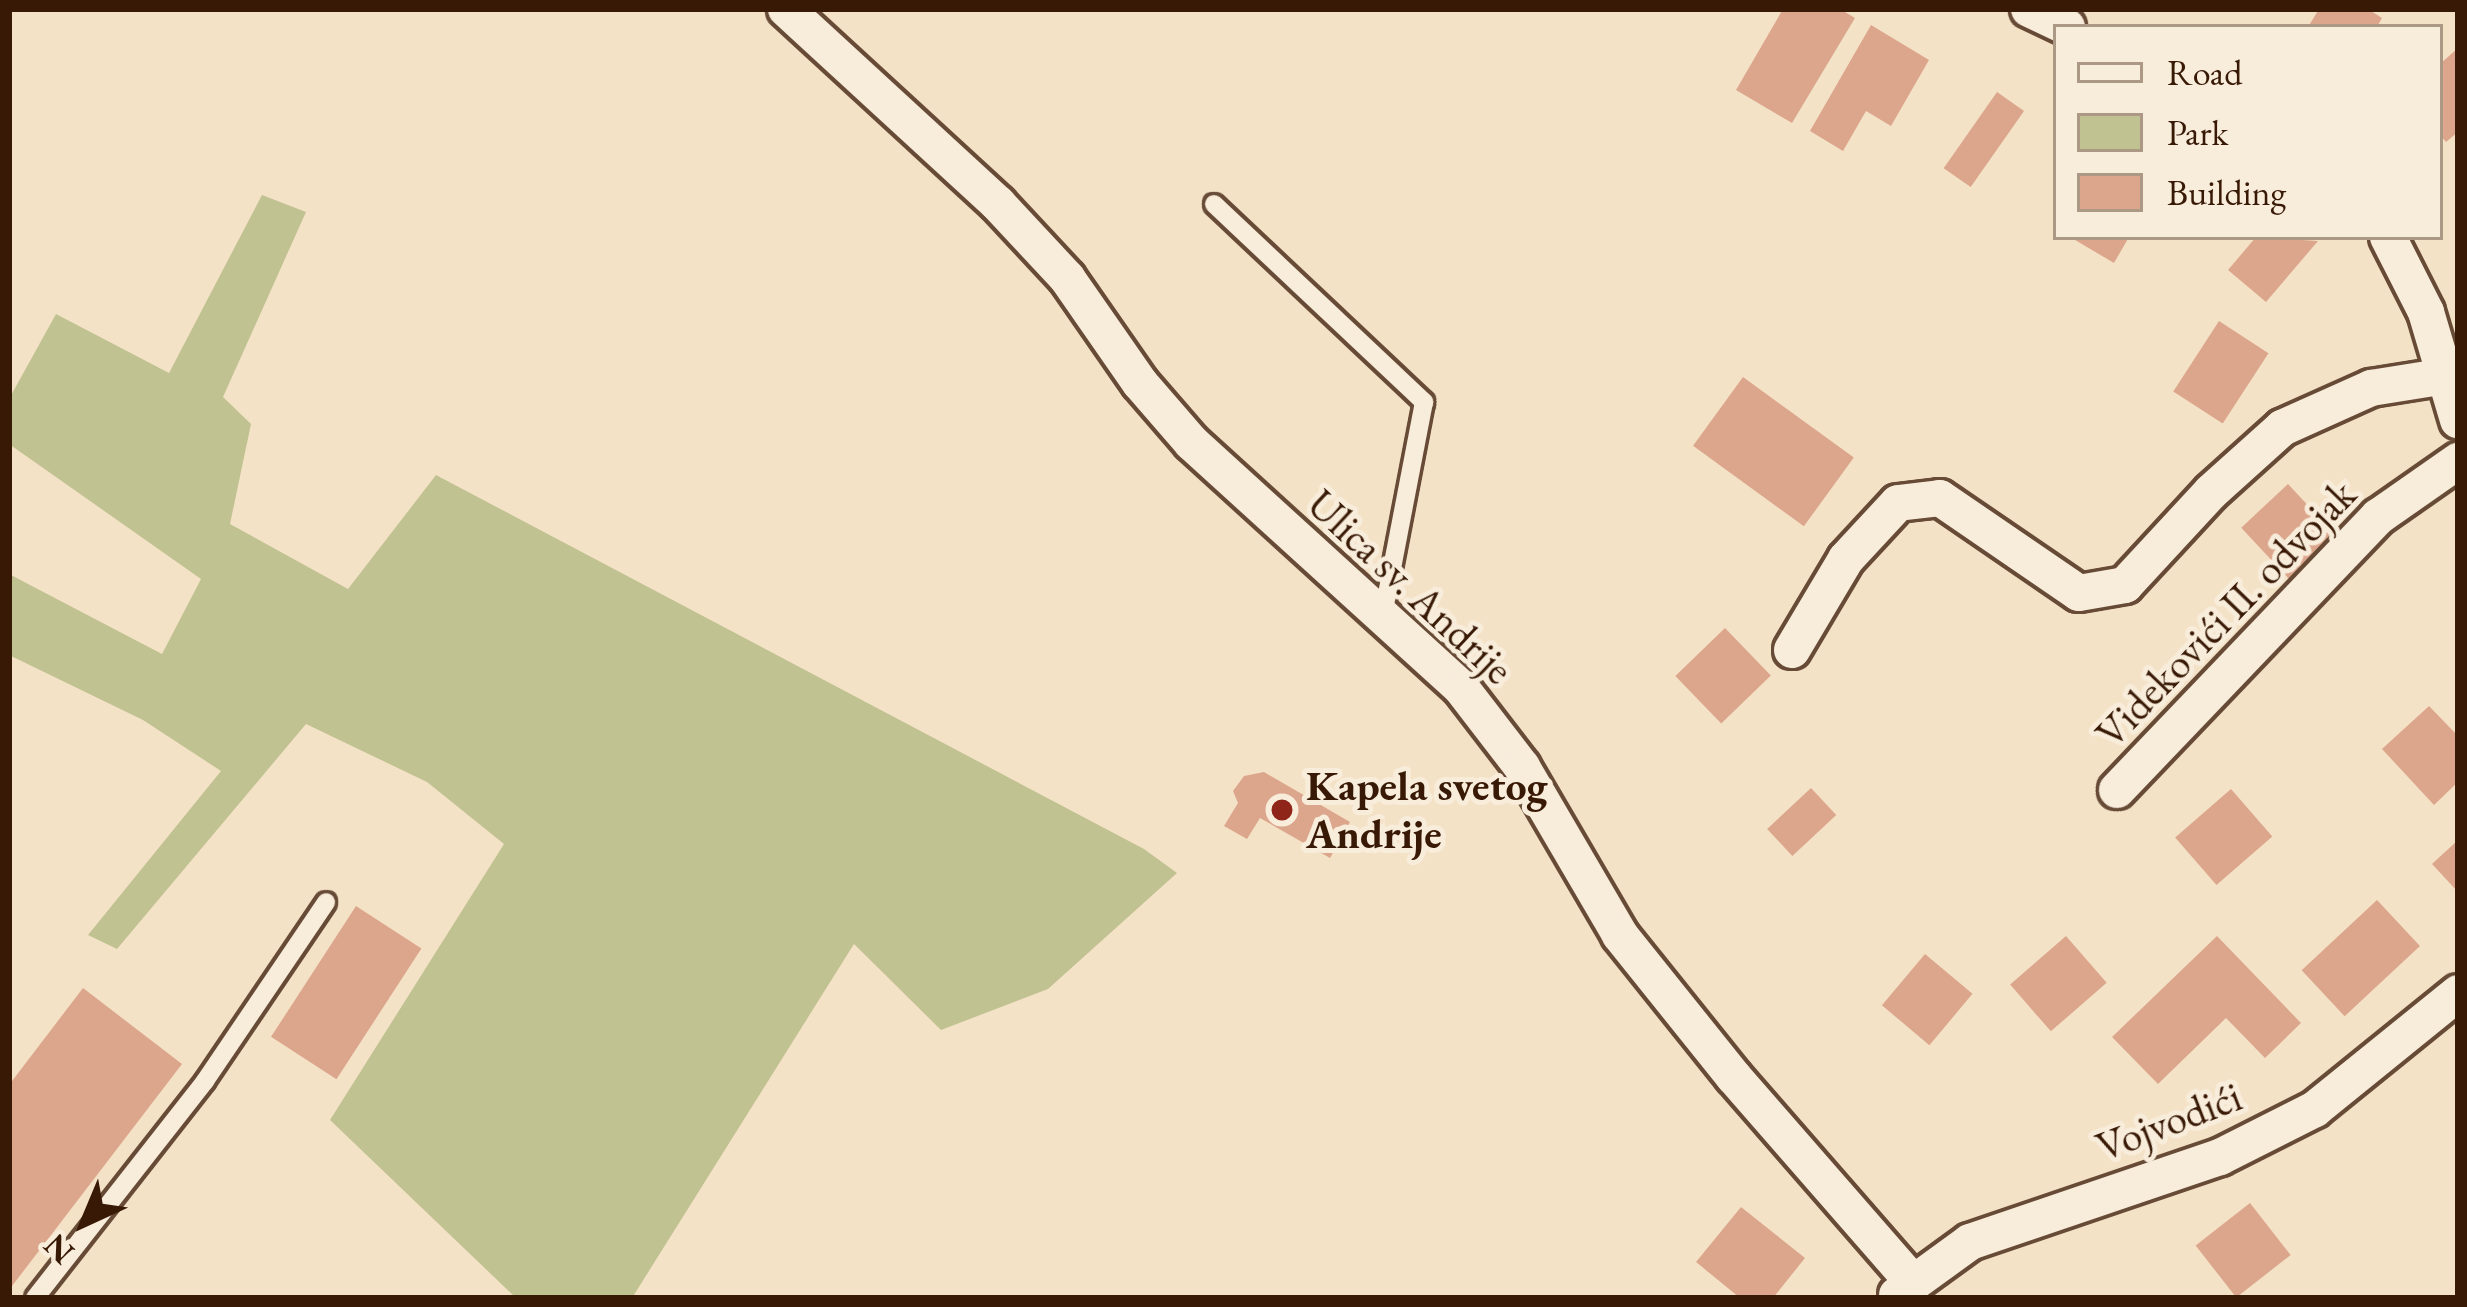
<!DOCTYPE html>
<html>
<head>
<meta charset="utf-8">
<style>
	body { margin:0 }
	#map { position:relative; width:2467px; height:1307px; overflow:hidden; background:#f4e2c7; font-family:"EB Garamond",serif }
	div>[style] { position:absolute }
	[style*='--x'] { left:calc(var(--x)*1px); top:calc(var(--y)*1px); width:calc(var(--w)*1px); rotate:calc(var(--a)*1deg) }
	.green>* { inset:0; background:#c1c291 }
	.building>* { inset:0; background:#dca68c; transform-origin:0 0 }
	.roads { filter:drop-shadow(3px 0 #674b36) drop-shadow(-3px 0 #674b36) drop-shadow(0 3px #674b36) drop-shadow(0 -3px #674b36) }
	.service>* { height:18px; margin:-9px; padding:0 9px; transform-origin:9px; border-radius:9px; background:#f8ecdb }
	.minor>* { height:36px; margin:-18px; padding:0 18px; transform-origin:18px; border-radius:18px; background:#f8ecdb }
	.dots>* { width:33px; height:33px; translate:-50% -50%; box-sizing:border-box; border:6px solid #f8ecdb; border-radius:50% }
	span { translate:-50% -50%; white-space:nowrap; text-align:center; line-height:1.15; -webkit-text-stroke:10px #f8ecdb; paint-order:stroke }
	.street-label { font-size:42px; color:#381905 }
	.poi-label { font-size:42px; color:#381905; font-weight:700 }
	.left { translate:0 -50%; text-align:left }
	.frame { position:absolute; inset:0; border:12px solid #381905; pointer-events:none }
	.legend { position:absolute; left:2053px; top:24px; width:390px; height:216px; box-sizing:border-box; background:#f8ecdb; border:3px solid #ab9885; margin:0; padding:15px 21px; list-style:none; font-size:36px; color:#381905 }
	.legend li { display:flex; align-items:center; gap:24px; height:60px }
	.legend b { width:60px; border:3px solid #ab9885 }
	.north { position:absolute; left:24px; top:1163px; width:120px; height:120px; -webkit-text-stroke:9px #f8ecdb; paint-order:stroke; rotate:224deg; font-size:33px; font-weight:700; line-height:48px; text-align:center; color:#381905 }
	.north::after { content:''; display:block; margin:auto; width:42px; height:54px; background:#381905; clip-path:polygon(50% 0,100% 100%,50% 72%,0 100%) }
</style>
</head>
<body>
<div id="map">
	<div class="green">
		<i style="clip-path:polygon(262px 195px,306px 212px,223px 397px,251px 424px,230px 524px,348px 589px,436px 475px,1144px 849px,1177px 873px,1048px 989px,941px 1030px,854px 944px,632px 1298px,516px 1298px,330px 1120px,504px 844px,427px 782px,306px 724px,117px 949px,88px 935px,221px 771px,143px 720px,9px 655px,9px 574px,162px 654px,201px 579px,9px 444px,9px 399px,56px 314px,169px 373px)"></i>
	</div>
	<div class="building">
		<i style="clip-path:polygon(1783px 9px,1840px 9px,1855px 18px,1792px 123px,1736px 90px)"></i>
		<i style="clip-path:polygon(2319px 9px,2368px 9px,2382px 18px,2377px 27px,2308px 27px)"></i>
		<i style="clip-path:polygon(1871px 25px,1929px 60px,1891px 126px,1866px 111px,1843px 151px,1810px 131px)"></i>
		<i style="clip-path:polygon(2458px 48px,2458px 132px,2446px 142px,2440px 135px,2440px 64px)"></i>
		<i style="left:1997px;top:92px;width:33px;height:93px;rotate:35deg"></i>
		<i style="clip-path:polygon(2070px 237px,2129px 237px,2114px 263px)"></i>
		<i style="clip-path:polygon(2256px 237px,2318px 241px,2266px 302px,2228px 270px)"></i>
		<i style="left:2219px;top:321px;width:59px;height:84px;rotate:33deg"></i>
		<i style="left:1743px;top:377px;width:137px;height:85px;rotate:36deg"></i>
		<i style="left:2288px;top:484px;width:76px;height:64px;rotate:47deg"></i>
		<i style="left:1725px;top:628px;width:66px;height:69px;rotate:46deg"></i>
		<i style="clip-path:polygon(2429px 706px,2458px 736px,2458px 782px,2434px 805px,2382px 749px)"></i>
		<i style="clip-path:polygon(1264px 772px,1350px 822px,1330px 858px,1260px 818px,1247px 839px,1224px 826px,1238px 803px,1233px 791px,1244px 776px)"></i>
		<i style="left:1811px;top:788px;width:37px;height:60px;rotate:47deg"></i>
		<i style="left:2231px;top:789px;width:63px;height:74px;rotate:49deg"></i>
		<i style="clip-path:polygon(2458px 840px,2458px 892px,2432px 864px)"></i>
		<i style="left:2377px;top:900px;width:63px;height:103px;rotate:47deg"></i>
		<i style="left:356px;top:906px;width:78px;height:156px;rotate:33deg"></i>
		<i style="left:2066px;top:936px;width:62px;height:74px;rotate:49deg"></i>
		<i style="clip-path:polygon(2217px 936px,2301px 1023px,2265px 1058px,2226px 1018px,2158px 1084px,2112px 1037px)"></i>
		<i style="left:1925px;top:954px;width:62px;height:67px;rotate:40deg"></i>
		<i style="clip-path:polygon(83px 988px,182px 1064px,9px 1290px,9px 1085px)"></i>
		<i style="left:2250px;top:1203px;width:66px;height:69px;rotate:52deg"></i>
		<i style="clip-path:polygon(1741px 1207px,1805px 1258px,1773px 1298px,1740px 1298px,1696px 1262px)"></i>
	</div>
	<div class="roads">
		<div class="service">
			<i style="--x:1214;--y:204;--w:289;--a:43.3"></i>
			<i style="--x:1424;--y:402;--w:216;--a:100.9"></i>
			<i style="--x:35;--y:1298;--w:276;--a:-51.9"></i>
			<i style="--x:205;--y:1081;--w:216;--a:-55.9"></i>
		</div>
		<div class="minor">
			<i style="--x:786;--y:9;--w:288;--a:42.6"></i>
			<i style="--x:998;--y:204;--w:101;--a:47"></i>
			<i style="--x:1067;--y:278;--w:128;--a:55.2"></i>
			<i style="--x:1140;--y:383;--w:79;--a:49.1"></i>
			<i style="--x:1192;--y:443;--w:365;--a:42.3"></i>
			<i style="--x:1462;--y:689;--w:98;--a:52.4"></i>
			<i style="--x:1522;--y:767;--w:194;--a:59.7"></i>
			<i style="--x:1620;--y:935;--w:181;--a:51.3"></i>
			<i style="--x:1733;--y:1076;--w:272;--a:48.9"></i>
			<i style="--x:2029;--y:9;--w:42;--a:25.3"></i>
			<i style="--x:2388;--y:237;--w:84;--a:63.1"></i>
			<i style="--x:2426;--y:312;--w:113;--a:73.5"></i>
			<i style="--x:1792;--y:650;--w:106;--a:-59.3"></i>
			<i style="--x:1846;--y:559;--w:76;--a:-47.1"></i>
			<i style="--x:1898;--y:503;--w:42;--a:-6.8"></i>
			<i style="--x:1940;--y:498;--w:168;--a:34.4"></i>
			<i style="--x:2079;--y:593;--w:47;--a:-9.9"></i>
			<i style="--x:2125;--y:585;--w:127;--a:-47.2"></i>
			<i style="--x:2211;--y:492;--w:96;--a:-42"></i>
			<i style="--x:2282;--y:428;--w:98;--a:-24.2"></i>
			<i style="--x:2371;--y:388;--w:76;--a:-9.1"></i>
			<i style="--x:2117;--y:790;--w:378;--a:-46.3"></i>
			<i style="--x:2378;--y:517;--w:98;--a:-35"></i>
			<i style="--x:1897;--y:1295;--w:90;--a:-36"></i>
			<i style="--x:1970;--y:1242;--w:264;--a:-18.8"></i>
			<i style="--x:2220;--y:1157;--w:106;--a:-26.8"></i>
			<i style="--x:2315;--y:1109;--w:184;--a:-39"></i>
		</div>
	</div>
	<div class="dots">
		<i style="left:1282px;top:810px;background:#8f2418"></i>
	</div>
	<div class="street-label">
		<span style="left:1410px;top:587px;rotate:43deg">Ulica sv. Andrije</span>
		<span style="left:2226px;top:614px;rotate:-46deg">Videkovići II. odvojak</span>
		<span style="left:2169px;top:1122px;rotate:-21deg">Vojvodići</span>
	</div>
	<div class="poi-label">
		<span class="left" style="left:1306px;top:810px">Kapela svetog<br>Andrije</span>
	</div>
	<div class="frame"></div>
	<ul class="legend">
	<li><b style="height:15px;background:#f8ecdb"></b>Road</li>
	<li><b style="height:33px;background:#c1c291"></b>Park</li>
	<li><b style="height:33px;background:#dca68c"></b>Building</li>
	</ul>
	<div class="north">N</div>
</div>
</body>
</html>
